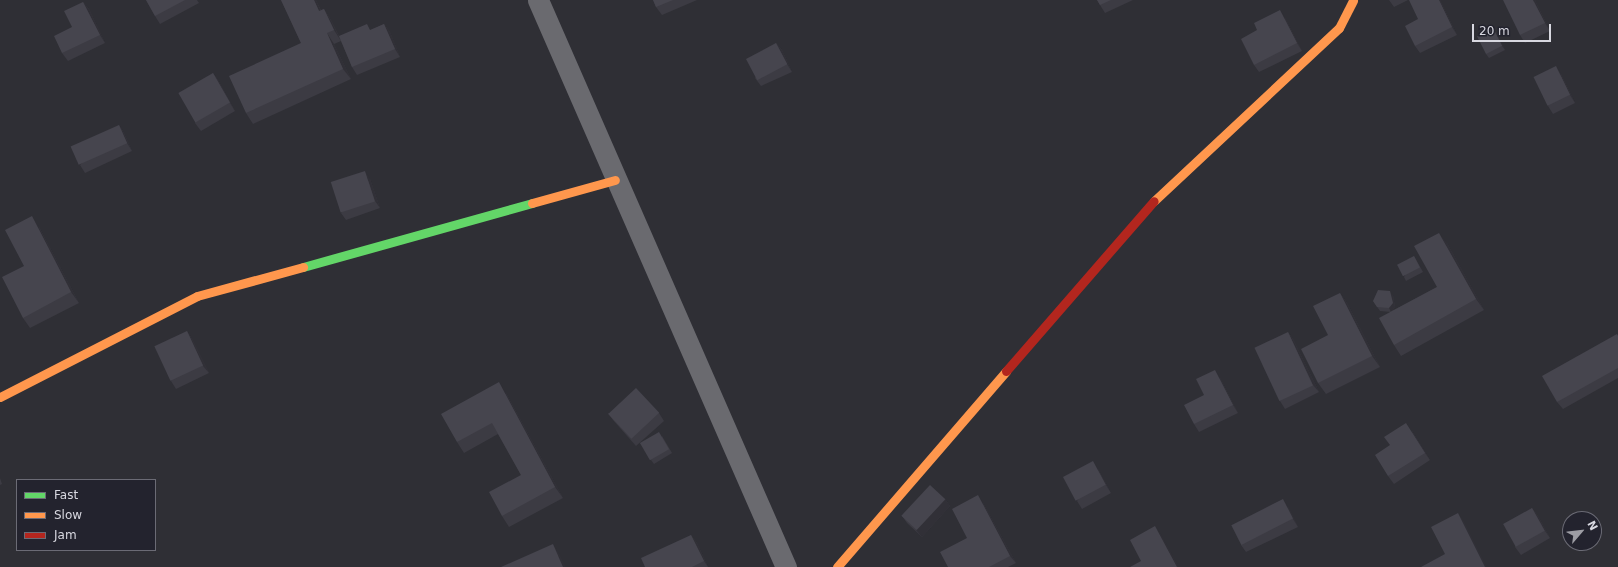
<!DOCTYPE html>
<html>
<head>
<meta charset="utf-8">
<style>
	body { margin:0 }
	#map { position:relative; width:1618px; height:567px; overflow:hidden; background:#2f2f35; font-family:"DejaVu Sans",sans-serif }
	div>[style] { position:absolute }
	[style*='--x'] { left:calc(var(--x)*1px); top:calc(var(--y)*1px); width:calc(var(--w)*1px); rotate:calc(var(--a)*1deg) }
	.street>* { height:21px; margin:-10.5px; padding:0 10.5px; transform-origin:10.5px; border-radius:10.5px; background:#6a6a6f }
	.fast>* { height:9px; margin:-4.5px; padding:0 4.5px; transform-origin:4.5px; border-radius:4.5px; background:#63d668 }
	.slow>* { height:9px; margin:-4.5px; padding:0 4.5px; transform-origin:4.5px; border-radius:4.5px; background:#ff974d }
	.jam>* { height:9px; margin:-4.5px; padding:0 4.5px; transform-origin:4.5px; border-radius:4.5px; background:#b3261e }
	.wall>* { inset:0; background:#3c3b43 }
	.shaded-wall>* { inset:0; background:#313037 }
	.building>* { inset:0; background:#46454e; transform-origin:0 0 }
	span { translate:-50% -50%; white-space:nowrap; text-align:center; line-height:1.15; -webkit-text-stroke:3.5px #23232e; paint-order:stroke }
	.legend { position:absolute; left:16px; top:479px; width:140px; height:72px; box-sizing:border-box; background:#23232e; border:1px solid #6b6b75; margin:0; padding:5px 7px; list-style:none; font-size:12px; color:#d8d8e0 }
	.legend li { display:flex; align-items:center; gap:8px; height:20px }
	.legend b { width:20px; border:1px solid #6b6b75 }
	.north { position:absolute; left:1562px; top:511px; width:40px; height:40px; box-sizing:border-box; background:#23232e; border:1px solid #6b6b75; border-radius:50%; rotate:62deg; font-size:11px; font-weight:700; line-height:16px; text-align:center; color:#d8d8e0 }
	.north::after { content:''; display:block; margin:auto; width:14px; height:18px; background:#9d9da4; clip-path:polygon(50% 0,100% 100%,50% 72%,0 100%) }
	.scale { position:absolute; left:1472px; top:24px; width:79px; height:18px; box-sizing:border-box; border:2px solid #d8d8e0; border-top:0; padding-left:5px; font-size:12px; line-height:14px; white-space:nowrap; color:#d8d8e0; -webkit-text-stroke:3px #23232e; paint-order:stroke }
</style>
</head>
<body>
<div id="map">
	<div class="street">
		<i style="--x:538;--y:0;--w:619;--a:66.38"></i>
	</div>
	<div class="fast">
		<i style="--x:303;--y:267;--w:238;--a:-15.6"></i>
	</div>
	<div class="slow">
		<i style="--x:1154;--y:201;--w:253;--a:-43.1"></i>
		<i style="--x:1339;--y:28;--w:31;--a:-63"></i>
		<i style="--x:532;--y:203;--w:86;--a:-15.5"></i>
		<i style="--x:0;--y:397;--w:221;--a:-27.1"></i>
		<i style="--x:197;--y:296;--w:110;--a:-15.3"></i>
		<i style="--x:837;--y:567;--w:259;--a:-49.2"></i>
	</div>
	<div class="jam">
		<i style="--x:1006;--y:371;--w:225;--a:-49"></i>
	</div>
	<div class="wall">
		<i style="clip-path:polygon(146px 0,197px 0,199px 3px,160px 24px,155px 16px)"></i>
		<i style="clip-path:polygon(281px 0,316px 0,321px 10px,324px 9px,331px 20px,339px 36px,371px 30px,384px 24px,390px 32px,400px 57px,357px 75px,352px 67px,341px 41px,334px 44px,351px 79px,253px 124px,246px 113px,301px 43px)"></i>
		<i style="clip-path:polygon(653px 0,697px 0,662px 15px,656px 7px)"></i>
		<i style="clip-path:polygon(1097px 0,1133px 0,1105px 13px,1100px 5px)"></i>
		<i style="clip-path:polygon(1389px 0,1408px 0,1394px 7px)"></i>
		<i style="clip-path:polygon(1440px 0,1457px 35px,1420px 53px,1415px 46px,1418px 19px)"></i>
		<i style="clip-path:polygon(1535px 0,1550px 31px,1525px 43px,1520px 35px)"></i>
		<i style="clip-path:polygon(83px 2px,89px 9px,105px 43px,68px 61px,62px 53px,72px 27px)"></i>
		<i style="clip-path:polygon(1285px 18px,1302px 51px,1259px 72px,1254px 65px)"></i>
		<i style="clip-path:polygon(1496px 32px,1505px 50px,1489px 58px,1486px 54px)"></i>
		<i style="clip-path:polygon(776px 43px,782px 50px,792px 72px,761px 86px,755px 78px)"></i>
		<i style="clip-path:polygon(213px 73px,218px 80px,235px 111px,201px 131px,195px 123px)"></i>
		<i style="clip-path:polygon(1561px 74px,1575px 103px,1553px 114px,1548px 106px)"></i>
		<i style="clip-path:polygon(119px 125px,124px 133px,132px 151px,85px 173px,80px 165px)"></i>
		<i style="clip-path:polygon(370px 179px,380px 208px,346px 220px,341px 213px)"></i>
		<i style="clip-path:polygon(39px 227px,79px 303px,30px 328px,23px 318px,24px 266px)"></i>
		<i style="clip-path:polygon(1447px 243px,1484px 310px,1401px 356px,1394px 345px,1391px 312px,1380px 311px,1373px 301px,1393px 295px,1395px 307px,1392px 311px,1437px 287px)"></i>
		<i style="clip-path:polygon(1414px 256px,1423px 272px,1406px 281px,1404px 277px)"></i>
		<i style="clip-path:polygon(1340px 293px,1347px 303px,1380px 367px,1326px 394px,1318px 383px,1328px 335px)"></i>
		<i style="clip-path:polygon(187px 331px,192px 339px,209px 373px,176px 389px,171px 381px)"></i>
		<i style="clip-path:polygon(1288px 332px,1293px 339px,1319px 392px,1285px 409px,1280px 401px)"></i>
		<i style="clip-path:polygon(1618px 335px,1618px 378px,1563px 409px,1557px 402px)"></i>
		<i style="clip-path:polygon(1220px 378px,1238px 413px,1199px 432px,1194px 424px,1204px 395px)"></i>
		<i style="clip-path:polygon(506px 393px,563px 498px,509px 527px,502px 516px,521px 475px,498px 434px,464px 453px,457px 442px)"></i>
		<i style="clip-path:polygon(608px 413px,659px 413px,664px 421px,636px 446px,613px 420px)"></i>
		<i style="clip-path:polygon(1412px 431px,1430px 460px,1394px 484px,1388px 476px)"></i>
		<i style="clip-path:polygon(662px 436px,672px 453px,654px 464px,651px 460px)"></i>
		<i style="clip-path:polygon(1098px 469px,1111px 493px,1082px 509px,1077px 501px)"></i>
		<i style="clip-path:polygon(0 478px,2px 484px,0 485px)"></i>
		<i style="clip-path:polygon(945px 499px,950px 506px,922px 537px,907px 523px,902px 516px)"></i>
		<i style="clip-path:polygon(983px 503px,1016px 563px,1008px 567px,948px 567px,967px 538px)"></i>
		<i style="clip-path:polygon(1288px 507px,1298px 527px,1246px 552px,1241px 545px)"></i>
		<i style="clip-path:polygon(1532px 508px,1538px 516px,1550px 538px,1521px 555px,1515px 547px)"></i>
		<i style="clip-path:polygon(691px 535px,697px 543px,708px 567px,645px 567px)"></i>
	</div>
	<div class="shaded-wall">
		<i style="clip-path:polygon(314px 0,316px 0,326px 22px,319px 11px)"></i>
		<i style="clip-path:polygon(1439px 0,1440px 0,1457px 35px,1452px 27px)"></i>
		<i style="clip-path:polygon(1533px 0,1535px 0,1550px 31px,1545px 23px)"></i>
		<i style="clip-path:polygon(83px 2px,89px 9px,105px 43px,100px 35px)"></i>
		<i style="clip-path:polygon(324px 9px,331px 20px,341px 41px,334px 30px)"></i>
		<i style="clip-path:polygon(1280px 10px,1285px 18px,1302px 51px,1297px 43px)"></i>
		<i style="clip-path:polygon(384px 24px,390px 32px,400px 57px,395px 49px)"></i>
		<i style="clip-path:polygon(1493px 28px,1496px 32px,1505px 50px,1502px 46px)"></i>
		<i style="clip-path:polygon(327px 33px,334px 44px,351px 79px,343px 69px)"></i>
		<i style="clip-path:polygon(776px 43px,782px 50px,792px 72px,787px 64px)"></i>
		<i style="clip-path:polygon(1556px 66px,1561px 74px,1575px 103px,1570px 95px)"></i>
		<i style="clip-path:polygon(213px 73px,218px 80px,235px 111px,230px 103px)"></i>
		<i style="clip-path:polygon(119px 125px,124px 133px,132px 151px,127px 143px)"></i>
		<i style="clip-path:polygon(365px 171px,370px 179px,380px 208px,375px 201px)"></i>
		<i style="clip-path:polygon(32px 216px,39px 227px,79px 303px,71px 292px)"></i>
		<i style="clip-path:polygon(1439px 233px,1447px 243px,1484px 310px,1476px 299px)"></i>
		<i style="clip-path:polygon(1390px 291px,1393px 295px,1395px 307px,1391px 312px,1389px 308px)"></i>
		<i style="clip-path:polygon(1340px 293px,1347px 303px,1380px 367px,1372px 356px)"></i>
		<i style="clip-path:polygon(187px 331px,192px 339px,209px 373px,203px 366px)"></i>
		<i style="clip-path:polygon(1288px 332px,1293px 339px,1319px 392px,1313px 385px)"></i>
		<i style="clip-path:polygon(1215px 370px,1220px 378px,1238px 413px,1233px 405px)"></i>
		<i style="clip-path:polygon(499px 382px,506px 393px,563px 498px,555px 487px)"></i>
		<i style="clip-path:polygon(1406px 423px,1412px 431px,1430px 460px,1425px 453px)"></i>
		<i style="clip-path:polygon(1093px 461px,1098px 469px,1111px 493px,1106px 485px)"></i>
		<i style="clip-path:polygon(978px 495px,983px 503px,1016px 563px,1010px 556px)"></i>
		<i style="clip-path:polygon(945px 499px,950px 506px,922px 537px,916px 530px)"></i>
		<i style="clip-path:polygon(1283px 499px,1288px 507px,1298px 527px,1293px 519px)"></i>
		<i style="clip-path:polygon(1532px 508px,1538px 516px,1550px 538px,1545px 531px)"></i>
		<i style="clip-path:polygon(1458px 513px,1464px 521px,1487px 567px,1485px 567px)"></i>
		<i style="clip-path:polygon(1155px 526px,1160px 533px,1179px 567px,1177px 567px)"></i>
		<i style="clip-path:polygon(691px 535px,697px 543px,708px 567px,704px 561px)"></i>
		<i style="clip-path:polygon(553px 544px,560px 555px,566px 567px,563px 567px)"></i>
	</div>
	<div class="building">
		<i style="clip-path:polygon(146px 0,185px 0,155px 16px)"></i>
		<i style="clip-path:polygon(281px 0,314px 0,319px 11px,324px 9px,334px 30px,327px 33px,343px 69px,246px 113px,229px 76px,301px 43px)"></i>
		<i style="clip-path:polygon(653px 0,673px 0,656px 7px)"></i>
		<i style="clip-path:polygon(1097px 0,1111px 0,1100px 5px)"></i>
		<i style="clip-path:polygon(1409px 0,1439px 0,1452px 27px,1415px 46px,1405px 26px,1418px 19px)"></i>
		<i style="clip-path:polygon(1503px 0,1533px 0,1545px 23px,1520px 35px)"></i>
		<i style="clip-path:polygon(83px 2px,100px 35px,62px 53px,54px 36px,72px 27px,64px 11px)"></i>
		<i style="clip-path:polygon(1280px 10px,1297px 43px,1254px 65px,1241px 39px,1257px 30px,1254px 23px)"></i>
		<i style="clip-path:polygon(367px 24px,370px 30px,384px 24px,395px 49px,352px 67px,339px 36px)"></i>
		<i style="left:1493px;top:28px;width:20px;height:18px;rotate:63deg"></i>
		<i style="left:776px;top:43px;width:24px;height:34px;rotate:62deg"></i>
		<i style="left:1556px;top:66px;width:32px;height:25px;rotate:64deg"></i>
		<i style="left:213px;top:73px;width:34px;height:40px;rotate:60deg"></i>
		<i style="left:119px;top:125px;width:20px;height:53px;rotate:66deg"></i>
		<i style="left:365px;top:171px;width:32px;height:36px;rotate:72deg"></i>
		<i style="clip-path:polygon(32px 216px,71px 292px,23px 318px,2px 277px,24px 266px,5px 230px)"></i>
		<i style="clip-path:polygon(1439px 233px,1476px 299px,1394px 345px,1379px 318px,1437px 287px,1414px 246px)"></i>
		<i style="left:1414px;top:256px;width:13px;height:19px;rotate:63deg"></i>
		<i style="clip-path:polygon(1378px 290px,1390px 291px,1393px 303px,1389px 308px,1377px 307px,1373px 301px)"></i>
		<i style="clip-path:polygon(1340px 293px,1372px 356px,1318px 383px,1301px 349px,1328px 335px,1313px 306px)"></i>
		<i style="left:187px;top:331px;width:38px;height:36px;rotate:65deg"></i>
		<i style="left:1288px;top:332px;width:59px;height:37px;rotate:65deg"></i>
		<i style="clip-path:polygon(1617px 334px,1618px 336px,1618px 368px,1557px 402px,1542px 376px)"></i>
		<i style="clip-path:polygon(1215px 370px,1233px 405px,1194px 424px,1184px 405px,1204px 395px,1196px 379px)"></i>
		<i style="clip-path:polygon(499px 382px,555px 487px,502px 516px,489px 492px,521px 475px,492px 423px,457px 442px,441px 414px)"></i>
		<i style="left:636px;top:388px;width:34px;height:38px;rotate:47deg"></i>
		<i style="clip-path:polygon(1406px 423px,1425px 453px,1388px 476px,1375px 455px,1390px 445px,1384px 437px)"></i>
		<i style="left:659px;top:432px;width:20px;height:22px;rotate:60deg"></i>
		<i style="left:1093px;top:461px;width:27px;height:34px;rotate:62deg"></i>
		<i style="left:930px;top:485px;width:21px;height:42px;rotate:43deg"></i>
		<i style="clip-path:polygon(978px 495px,1010px 556px,989px 567px,948px 567px,940px 552px,967px 538px,952px 509px)"></i>
		<i style="left:1283px;top:499px;width:22px;height:58px;rotate:63deg"></i>
		<i style="left:1532px;top:508px;width:26px;height:33px;rotate:61deg"></i>
		<i style="clip-path:polygon(1458px 513px,1485px 567px,1421px 567px,1445px 554px,1431px 527px)"></i>
		<i style="clip-path:polygon(1155px 526px,1177px 567px,1130px 567px,1141px 561px,1130px 540px)"></i>
		<i style="clip-path:polygon(691px 535px,704px 561px,692px 567px,645px 567px,641px 558px)"></i>
		<i style="clip-path:polygon(553px 544px,563px 567px,501px 567px)"></i>
	</div>
	<ul class="legend">
	<li><b style="height:5px;background:#63d668"></b>Fast</li>
	<li><b style="height:5px;background:#ff974d"></b>Slow</li>
	<li><b style="height:5px;background:#b3261e"></b>Jam</li>
	</ul>
	<div class="north">N</div>
	<div class="scale">20 m</div>
</div>
</body>
</html>
